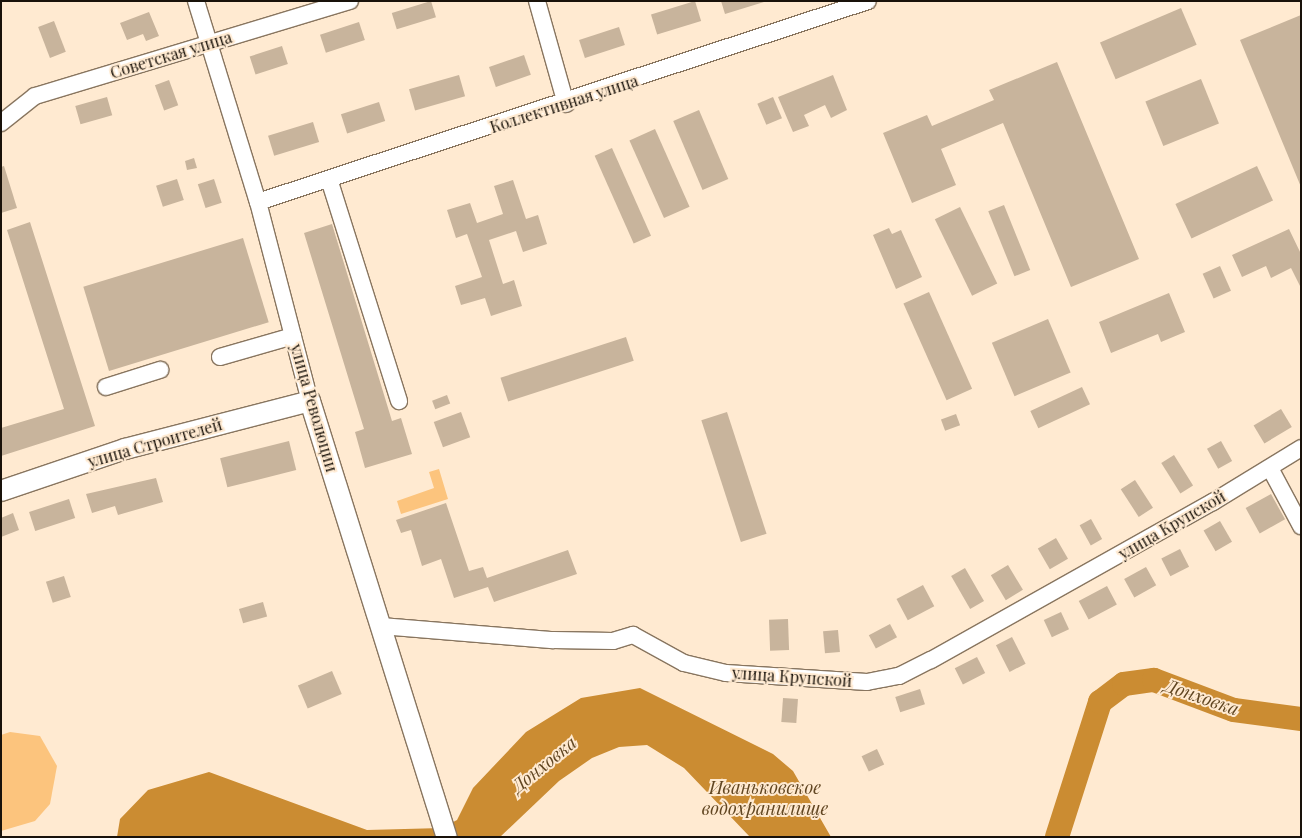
<!DOCTYPE html>
<html>
<head>
<meta charset="utf-8">
<style>
	body { margin:0 }
	#map { position:relative; width:1302px; height:838px; overflow:hidden; background:#ffead1; font-family:"Playfair Display",serif }
	div>[style] { position:absolute }
	[style*='--x'] { left:calc(var(--x)*1px); top:calc(var(--y)*1px); width:calc(var(--w)*1px); rotate:calc(var(--a)*1deg) }
	.green>* { inset:0; background:#fcc47d }
	.water>* { inset:0; background:#cb8c32 }
	.river>* { height:24px; margin:-12px; padding:0 12px; transform-origin:12px; border-radius:12px; background:#cb8c32 }
	.building>* { inset:0; background:#c8b49c; transform-origin:0 0 }
	.roads { filter:drop-shadow(1px 0 #88755f) drop-shadow(-1px 0 #88755f) drop-shadow(0 1px #88755f) drop-shadow(0 -1px #88755f) }
	.minor>* { height:16px; margin:-8px; padding:0 8px; transform-origin:8px; border-radius:8px; background:#fff }
	.major>* { height:20px; margin:-10px; padding:0 10px; transform-origin:10px; border-radius:10px; background:#fff }
	span { translate:-50% -50%; white-space:nowrap; text-align:center; line-height:1.15; -webkit-text-stroke:4px #ffead1; paint-order:stroke }
	.street-label { font-size:16px; color:#19120a }
	.water-label { font-size:18px; color:#614622; font-style:italic }
	.frame { position:absolute; inset:0; border:2px solid #19120a; pointer-events:none }
</style>
</head>
<body>
<div id="map">
	<div class="green">
		<i style="clip-path:polygon(439px 469px,448px 499px,401px 514px,397px 501px,434px 488px,429px 472px)"></i>
		<i style="clip-path:polygon(10px 732px,40px 736px,57px 766px,50px 804px,35px 821px,1px 831px,1px 735px)"></i>
	</div>
	<div class="water">
		<i style="clip-path:polygon(640px 688px,773px 754px,793px 771px,831px 837px,750px 837px,684px 768px,647px 745px,619px 747px,592px 758px,559px 781px,500px 837px,117px 837px,120px 819px,148px 790px,209px 772px,367px 830px,442px 828px,457px 820px,473px 788px,526px 732px,581px 698px)"></i>
	</div>
	<div class="river">
		<i style="--x:1057;--y:837;--w:142;--a:-72.3"></i>
		<i style="--x:1100;--y:702;--w:30;--a:-37"></i>
		<i style="--x:1124;--y:684;--w:30;--a:-8"></i>
		<i style="--x:1154;--y:680;--w:85;--a:20.6"></i>
		<i style="--x:1234;--y:710;--w:68;--a:7.7"></i>
	</div>
	<div class="building">
		<i style="left:431px;top:1px;width:17px;height:41px;rotate:73deg"></i>
		<i style="left:695px;top:1px;width:21px;height:46px;rotate:73deg"></i>
		<i style="clip-path:polygon(721px 1px,764px 1px,764px 2px,725px 14px)"></i>
		<i style="left:1181px;top:8px;width:40px;height:88px;rotate:67deg"></i>
		<i style="clip-path:polygon(149px 12px,159px 36px,146px 41px,143px 34px,127px 40px,120px 23px)"></i>
		<i style="clip-path:polygon(1301px 15px,1301px 187px,1240px 40px)"></i>
		<i style="left:54px;top:21px;width:33px;height:17px;rotate:69deg"></i>
		<i style="left:359px;top:22px;width:19px;height:41px;rotate:72deg"></i>
		<i style="left:619px;top:27px;width:19px;height:42px;rotate:72deg"></i>
		<i style="left:282px;top:46px;width:19px;height:34px;rotate:72deg"></i>
		<i style="left:524px;top:55px;width:21px;height:37px;rotate:71deg"></i>
		<i style="clip-path:polygon(1057px 62px,1139px 259px,1071px 287px,1003px 123px,941px 149px,956px 185px,912px 203px,883px 133px,927px 115px,932px 126px,994px 100px,989px 90px)"></i>
		<i style="left:459px;top:75px;width:22px;height:52px;rotate:74deg"></i>
		<i style="clip-path:polygon(833px 75px,847px 110px,831px 118px,825px 105px,804px 115px,809px 126px,793px 132px,778px 97px)"></i>
		<i style="left:1201px;top:79px;width:48px;height:60px;rotate:68deg"></i>
		<i style="left:169px;top:80px;width:27px;height:15px;rotate:70deg"></i>
		<i style="left:107px;top:97px;width:19px;height:33px;rotate:74deg"></i>
		<i style="left:773px;top:97px;width:23px;height:17px;rotate:67deg"></i>
		<i style="left:379px;top:102px;width:20px;height:40px;rotate:72deg"></i>
		<i style="left:699px;top:110px;width:75px;height:28px;rotate:67deg"></i>
		<i style="left:313px;top:122px;width:21px;height:47px;rotate:73deg"></i>
		<i style="left:655px;top:129px;width:85px;height:28px;rotate:66deg"></i>
		<i style="left:612px;top:148px;width:96px;height:19px;rotate:66deg"></i>
		<i style="clip-path:polygon(194px 158px,197px 168px,187px 170px,185px 161px)"></i>
		<i style="clip-path:polygon(4px 166px,17px 208px,1px 213px,1px 167px)"></i>
		<i style="left:1257px;top:166px;width:38px;height:90px;rotate:65deg"></i>
		<i style="left:177px;top:179px;width:22px;height:22px;rotate:72deg"></i>
		<i style="left:214px;top:179px;width:25px;height:17px;rotate:72deg"></i>
		<i style="clip-path:polygon(513px 180px,526px 219px,538px 215px,547px 244px,523px 252px,516px 231px,489px 240px,503px 284px,514px 280px,522px 306px,491px 316px,485px 298px,461px 305px,455px 286px,482px 277px,467px 234px,456px 238px,447px 210px,470px 203px,477px 223px,503px 214px,494px 186px)"></i>
		<i style="left:1004px;top:205px;width:70px;height:17px;rotate:68deg"></i>
		<i style="left:960px;top:207px;width:85px;height:28px;rotate:64deg"></i>
		<i style="clip-path:polygon(30px 222px,95px 426px,1px 456px,1px 428px,64px 409px,7px 230px)"></i>
		<i style="clip-path:polygon(332px 224px,392px 421px,401px 418px,412px 454px,365px 468px,355px 432px,364px 429px,304px 233px)"></i>
		<i style="clip-path:polygon(889px 228px,892px 234px,901px 230px,922px 277px,896px 289px,873px 235px)"></i>
		<i style="clip-path:polygon(1289px 229px,1301px 254px,1301px 288px,1291px 268px,1271px 278px,1266px 266px,1242px 277px,1232px 255px)"></i>
		<i style="left:243px;top:238px;width:88px;height:167px;rotate:73deg"></i>
		<i style="left:1220px;top:266px;width:27px;height:19px;rotate:66deg"></i>
		<i style="left:929px;top:292px;width:106px;height:28px;rotate:66deg"></i>
		<i style="clip-path:polygon(1169px 293px,1185px 332px,1161px 342px,1158px 334px,1111px 353px,1099px 322px)"></i>
		<i style="left:1048px;top:319px;width:58px;height:61px;rotate:67deg"></i>
		<i style="left:626px;top:337px;width:25px;height:132px;rotate:72deg"></i>
		<i style="left:1082px;top:387px;width:19px;height:57px;rotate:65deg"></i>
		<i style="left:447px;top:395px;width:9px;height:16px;rotate:69deg"></i>
		<i style="left:1281px;top:409px;width:21px;height:32px;rotate:59deg"></i>
		<i style="left:461px;top:412px;width:27px;height:29px;rotate:70deg"></i>
		<i style="left:727px;top:412px;width:128px;height:27px;rotate:72deg"></i>
		<i style="left:956px;top:414px;width:12px;height:16px;rotate:70deg"></i>
		<i style="left:289px;top:441px;width:30px;height:71px;rotate:76deg"></i>
		<i style="left:1221px;top:441px;width:23px;height:16px;rotate:61deg"></i>
		<i style="left:1174px;top:455px;width:36px;height:15px;rotate:58deg"></i>
		<i style="clip-path:polygon(156px 478px,163px 502px,118px 515px,115px 506px,92px 513px,86px 494px)"></i>
		<i style="left:1135px;top:480px;width:33px;height:17px;rotate:57deg"></i>
		<i style="left:1271px;top:494px;width:29px;height:29px;rotate:61deg"></i>
		<i style="left:69px;top:499px;width:20px;height:42px;rotate:72deg"></i>
		<i style="clip-path:polygon(446px 503px,469px 571px,483px 567px,487px 578px,568px 550px,577px 574px,494px 602px,488px 587px,454px 598px,441px 559px,422px 566px,411px 530px,401px 533px,396px 520px)"></i>
		<i style="clip-path:polygon(13px 513px,19px 530px,1px 537px,1px 518px)"></i>
		<i style="left:1091px;top:519px;width:23px;height:13px;rotate:61deg"></i>
		<i style="left:1220px;top:521px;width:24px;height:19px;rotate:60deg"></i>
		<i style="left:1056px;top:538px;width:24px;height:21px;rotate:60deg"></i>
		<i style="left:1180px;top:549px;width:20px;height:21px;rotate:63deg"></i>
		<i style="left:1008px;top:565px;width:29px;height:20px;rotate:59deg"></i>
		<i style="left:1146px;top:567px;width:21px;height:25px;rotate:61deg"></i>
		<i style="left:965px;top:568px;width:38px;height:16px;rotate:60deg"></i>
		<i style="left:64px;top:576px;width:22px;height:19px;rotate:72deg"></i>
		<i style="left:923px;top:585px;width:24px;height:30px;rotate:62deg"></i>
		<i style="left:1107px;top:586px;width:21px;height:32px;rotate:62deg"></i>
		<i style="left:263px;top:602px;width:15px;height:25px;rotate:74deg"></i>
		<i style="left:1061px;top:612px;width:19px;height:19px;rotate:65deg"></i>
		<i style="left:788px;top:619px;width:31px;height:19px;rotate:88deg"></i>
		<i style="left:890px;top:624px;width:15px;height:24px;rotate:62deg"></i>
		<i style="left:838px;top:630px;width:22px;height:15px;rotate:85deg"></i>
		<i style="left:1012px;top:637px;width:30px;height:18px;rotate:63deg"></i>
		<i style="left:977px;top:657px;width:18px;height:25px;rotate:63deg"></i>
		<i style="left:332px;top:671px;width:25px;height:37px;rotate:67deg"></i>
		<i style="left:920px;top:689px;width:16px;height:26px;rotate:72deg"></i>
		<i style="left:783px;top:698px;width:15px;height:24px;rotate:4deg"></i>
		<i style="left:877px;top:749px;width:17px;height:17px;rotate:65deg"></i>
	</div>
	<div class="roads">
		<div class="minor">
			<i style="--x:196;--y:1;--w:210;--a:72.9"></i>
			<i style="--x:258;--y:202;--w:206;--a:75.4"></i>
			<i style="--x:537;--y:1;--w:107;--a:74.3"></i>
			<i style="--x:1;--y:123;--w:43;--a:-38.5"></i>
			<i style="--x:35;--y:96;--w:329;--a:-16.8"></i>
			<i style="--x:329;--y:179;--w:233;--a:72.5"></i>
			<i style="--x:258;--y:202;--w:642;--a:-18.24"></i>
			<i style="--x:220;--y:357;--w:76;--a:-16"></i>
			<i style="--x:106;--y:387;--w:57;--a:-17.5"></i>
			<i style="--x:1270;--y:468;--w:66;--a:61.9"></i>
			<i style="--x:381;--y:626;--w:173;--a:4.7"></i>
			<i style="--x:553;--y:640;--w:60;--a:1"></i>
			<i style="--x:613;--y:641;--w:21;--a:-17"></i>
			<i style="--x:633;--y:635;--w:58;--a:28.8"></i>
			<i style="--x:684;--y:663;--w:43;--a:13.4"></i>
			<i style="--x:726;--y:673;--w:141;--a:3.7"></i>
			<i style="--x:867;--y:682;--w:33;--a:-11"></i>
			<i style="--x:899;--y:676;--w:36;--a:-27"></i>
			<i style="--x:931;--y:660;--w:323;--a:-29.3"></i>
			<i style="--x:1213;--y:502;--w:103;--a:-31.5"></i>
		</div>
		<div class="major">
			<i style="--x:1;--y:491;--w:131;--a:-18.7"></i>
			<i style="--x:125;--y:449;--w:191;--a:-14.5"></i>
			<i style="--x:310;--y:401;--w:457;--a:72.6"></i>
		</div>
	</div>
	<div class="street-label">
		<span style="left:171px;top:55px;rotate:-17deg">Советская улица</span>
		<span style="left:564px;top:104px;rotate:-18deg">Коллективная улица</span>
		<span style="left:314px;top:408px;rotate:74deg">улица Революции</span>
		<span style="left:155px;top:443px;rotate:-16deg">улица Строителей</span>
		<span style="left:1172px;top:525px;rotate:-30deg">улица Крупской</span>
		<span style="left:792px;top:677px;rotate:4deg">улица Крупской</span>
	</div>
	<div class="water-label">
		<span style="left:1202px;top:697px;rotate:19deg">Донховка</span>
		<span style="left:544px;top:764px;rotate:-39deg">Донховка</span>
		<span style="left:765px;top:798px">Иваньковское<br>водохранилище</span>
	</div>
	<div class="frame"></div>
</div>
</body>
</html>
